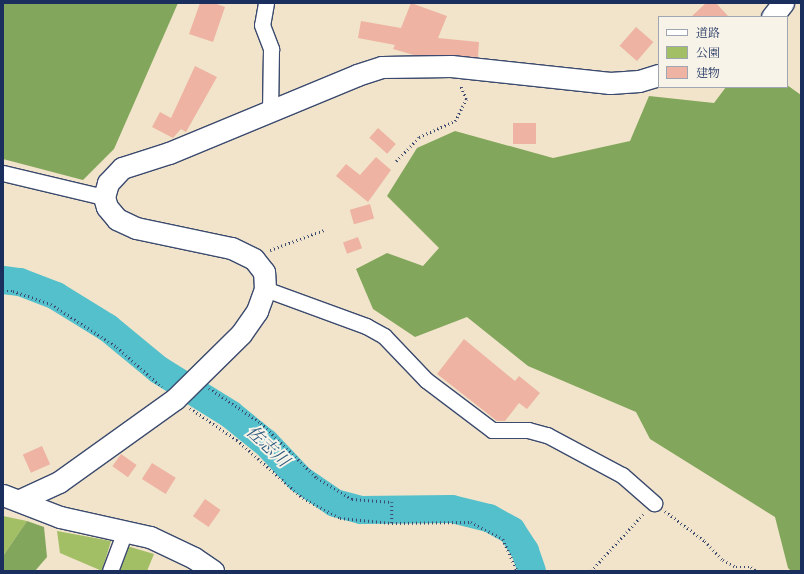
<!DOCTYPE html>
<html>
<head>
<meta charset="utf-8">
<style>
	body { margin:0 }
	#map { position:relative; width:804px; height:574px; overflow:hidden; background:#f1e4ca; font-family:"IM FELL English","Noto Serif JP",serif }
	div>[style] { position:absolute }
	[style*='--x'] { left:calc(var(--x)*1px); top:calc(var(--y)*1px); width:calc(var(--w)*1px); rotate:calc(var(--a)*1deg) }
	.green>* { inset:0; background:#a3bf66 }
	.forest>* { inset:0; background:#82a65b }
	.river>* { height:28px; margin:-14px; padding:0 14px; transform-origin:14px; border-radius:14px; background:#53c0cb }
	.building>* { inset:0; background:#eeb3a2; transform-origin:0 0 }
	.path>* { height:2.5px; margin-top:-1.25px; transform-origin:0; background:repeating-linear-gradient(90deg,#3b4a6e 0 1px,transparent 0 4px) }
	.roads { filter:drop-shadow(1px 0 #3b4a6e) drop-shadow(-1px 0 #3b4a6e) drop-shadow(0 1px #3b4a6e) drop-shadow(0 -1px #3b4a6e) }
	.street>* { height:15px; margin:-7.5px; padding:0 7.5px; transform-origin:7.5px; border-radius:7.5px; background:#fff }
	.secondary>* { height:21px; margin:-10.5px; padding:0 10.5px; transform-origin:10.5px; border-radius:10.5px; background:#fff }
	span { translate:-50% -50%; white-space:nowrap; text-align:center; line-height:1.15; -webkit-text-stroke:4px #f7f3e8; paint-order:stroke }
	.water-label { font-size:17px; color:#2c5a7f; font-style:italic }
	.frame { position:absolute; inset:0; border:4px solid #1b2f5e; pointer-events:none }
	.legend { position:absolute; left:658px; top:16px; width:130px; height:72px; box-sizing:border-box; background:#f7f3e8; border:1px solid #9fa5b1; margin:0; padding:5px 7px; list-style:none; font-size:12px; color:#1b2f5e }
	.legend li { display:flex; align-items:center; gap:8px; height:20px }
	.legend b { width:20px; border:1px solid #9fa5b1 }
</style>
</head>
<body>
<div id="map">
	<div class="green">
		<i style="clip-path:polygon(3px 516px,27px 521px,3px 556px)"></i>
		<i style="clip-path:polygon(57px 531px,111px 541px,102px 571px,60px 553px)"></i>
		<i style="clip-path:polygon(127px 546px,154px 554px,147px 571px,117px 571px)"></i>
	</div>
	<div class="forest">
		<i style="clip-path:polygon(3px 3px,178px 3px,114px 149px,83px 180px,3px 159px)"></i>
		<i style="clip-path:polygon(787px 85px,801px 95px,801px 571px,791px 571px,788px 568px,775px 517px,650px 439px,636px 412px,528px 366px,467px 317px,415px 337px,373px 309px,356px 269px,387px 253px,423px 266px,439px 248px,387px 196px,417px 148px,455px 131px,553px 158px,630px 141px,649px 96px,714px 103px,726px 87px)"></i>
		<i style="clip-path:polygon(27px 521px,44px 527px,47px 557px,35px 571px,3px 571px,3px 556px)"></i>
	</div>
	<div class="river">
		<i style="--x:3;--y:280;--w:17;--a:7"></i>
		<i style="--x:20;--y:282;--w:39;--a:21"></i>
		<i style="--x:56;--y:296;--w:61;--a:31.6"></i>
		<i style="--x:108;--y:328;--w:66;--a:39.5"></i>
		<i style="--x:159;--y:370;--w:84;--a:31.8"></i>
		<i style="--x:230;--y:414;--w:46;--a:38.9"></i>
		<i style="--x:266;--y:443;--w:50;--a:46.6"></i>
		<i style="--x:300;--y:479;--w:42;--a:34.4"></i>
		<i style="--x:335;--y:503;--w:27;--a:15"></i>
		<i style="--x:361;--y:510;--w:91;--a:-0.6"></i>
		<i style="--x:452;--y:509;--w:38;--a:14"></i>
		<i style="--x:489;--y:518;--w:26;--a:29"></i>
		<i style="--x:512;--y:531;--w:24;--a:57"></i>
		<i style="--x:525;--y:551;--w:21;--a:71"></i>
	</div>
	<div class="building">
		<i style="clip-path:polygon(200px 3px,214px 3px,225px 7px,213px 42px,189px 34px)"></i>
		<i style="clip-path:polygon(411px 3px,447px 16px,438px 38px,479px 42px,478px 57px,414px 55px,393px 49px,395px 45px,358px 38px,361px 21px,401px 28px)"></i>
		<i style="clip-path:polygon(706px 3px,716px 3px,729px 17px,691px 17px)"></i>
		<i style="left:636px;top:27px;width:23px;height:25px;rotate:41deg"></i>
		<i style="clip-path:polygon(195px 66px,217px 77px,186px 132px,181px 129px,173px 138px,152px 127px,160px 112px,171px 118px)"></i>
		<i style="left:513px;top:123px;width:23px;height:21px"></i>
		<i style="left:378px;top:128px;width:24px;height:13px;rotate:42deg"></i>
		<i style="clip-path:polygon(376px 157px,391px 170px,368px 202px,336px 176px,346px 164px,360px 175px)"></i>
		<i style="left:370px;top:204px;width:15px;height:21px;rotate:74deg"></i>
		<i style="left:358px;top:237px;width:12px;height:16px;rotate:70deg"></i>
		<i style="clip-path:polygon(464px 339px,515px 381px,519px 376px,540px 393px,527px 409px,519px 403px,505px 421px,497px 421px,437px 374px)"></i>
		<i style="left:42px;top:446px;width:20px;height:21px;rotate:66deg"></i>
		<i style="left:121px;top:454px;width:19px;height:15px;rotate:35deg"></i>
		<i style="left:152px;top:463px;width:28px;height:19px;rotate:32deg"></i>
		<i style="left:205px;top:499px;width:19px;height:21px;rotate:35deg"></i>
	</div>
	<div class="path">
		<i style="--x:396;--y:161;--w:33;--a:-46"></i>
		<i style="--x:419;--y:137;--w:39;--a:-24"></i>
		<i style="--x:455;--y:121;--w:25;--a:-63"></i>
		<i style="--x:466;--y:99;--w:15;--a:-113"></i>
		<i style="--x:270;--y:250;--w:58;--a:-20.3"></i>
		<i style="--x:3;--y:291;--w:10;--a:0"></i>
		<i style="--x:13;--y:291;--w:40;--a:18.9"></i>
		<i style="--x:51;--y:304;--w:79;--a:33.1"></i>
		<i style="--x:117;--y:347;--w:60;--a:41.6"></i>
		<i style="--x:209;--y:388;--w:63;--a:33.9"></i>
		<i style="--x:261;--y:423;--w:78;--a:44.5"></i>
		<i style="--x:317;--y:478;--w:41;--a:31"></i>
		<i style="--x:352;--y:499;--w:40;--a:4.3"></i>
		<i style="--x:392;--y:502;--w:21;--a:90"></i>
		<i style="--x:190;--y:408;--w:57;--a:34.2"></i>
		<i style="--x:237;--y:440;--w:88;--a:41.3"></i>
		<i style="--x:303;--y:498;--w:42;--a:28.4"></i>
		<i style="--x:340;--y:518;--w:52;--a:5.5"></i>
		<i style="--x:392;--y:523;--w:79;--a:-0.7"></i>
		<i style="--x:471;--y:522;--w:36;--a:28"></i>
		<i style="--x:503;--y:539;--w:35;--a:66"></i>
		<i style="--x:665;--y:511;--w:50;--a:36.9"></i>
		<i style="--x:705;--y:541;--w:26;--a:47"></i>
		<i style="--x:723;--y:560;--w:15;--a:28"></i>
		<i style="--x:736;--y:567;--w:15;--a:0"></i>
		<i style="--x:751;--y:567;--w:7;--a:34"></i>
		<i style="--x:591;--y:571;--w:77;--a:-47.6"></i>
	</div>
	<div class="roads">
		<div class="street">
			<i style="--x:266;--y:3;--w:22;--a:100"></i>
			<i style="--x:262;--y:25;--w:26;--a:69"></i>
			<i style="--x:271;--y:49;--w:63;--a:90.9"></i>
			<i style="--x:3;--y:173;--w:104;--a:13.4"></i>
			<i style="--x:265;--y:289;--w:108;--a:20.1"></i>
			<i style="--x:366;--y:326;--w:21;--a:29"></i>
			<i style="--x:384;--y:336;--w:61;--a:46.3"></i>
			<i style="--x:426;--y:380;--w:83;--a:37.1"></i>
			<i style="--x:492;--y:430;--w:36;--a:0"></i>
			<i style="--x:528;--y:430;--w:20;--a:15"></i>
			<i style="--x:547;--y:435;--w:85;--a:28.1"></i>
			<i style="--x:622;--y:475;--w:43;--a:41.2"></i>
			<i style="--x:110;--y:571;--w:43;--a:-69.4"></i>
		</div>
		<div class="secondary">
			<i style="--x:772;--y:17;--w:18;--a:-52"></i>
			<i style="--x:3;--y:495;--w:61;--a:21.1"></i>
			<i style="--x:60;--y:517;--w:92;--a:12.5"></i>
			<i style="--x:150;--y:537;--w:49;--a:25.5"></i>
			<i style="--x:194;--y:558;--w:23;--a:34"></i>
			<i style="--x:20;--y:500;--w:43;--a:-24.8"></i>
			<i style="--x:59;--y:482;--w:143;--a:-35.6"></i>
			<i style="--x:175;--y:399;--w:93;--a:-44.6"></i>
			<i style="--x:241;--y:334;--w:28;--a:-55"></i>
			<i style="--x:257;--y:311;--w:23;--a:-70"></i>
			<i style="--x:265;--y:289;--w:17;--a:-93"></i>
			<i style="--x:264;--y:272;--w:16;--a:-128"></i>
			<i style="--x:254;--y:259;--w:25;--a:-154"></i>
			<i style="--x:231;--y:248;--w:97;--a:-168.1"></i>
			<i style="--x:136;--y:228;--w:21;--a:-155"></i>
			<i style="--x:117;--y:219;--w:16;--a:-130"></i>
			<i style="--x:107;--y:207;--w:10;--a:-107"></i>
			<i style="--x:104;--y:197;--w:15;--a:-74"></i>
			<i style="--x:108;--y:183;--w:21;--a:-47"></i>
			<i style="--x:122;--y:168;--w:49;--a:-17.7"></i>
			<i style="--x:169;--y:153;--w:204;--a:-22.5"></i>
			<i style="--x:357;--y:75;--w:26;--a:-18"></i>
			<i style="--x:382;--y:67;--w:69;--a:-0.8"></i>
			<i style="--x:451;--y:66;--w:160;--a:6.1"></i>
			<i style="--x:610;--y:83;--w:29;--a:-4"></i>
			<i style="--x:639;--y:81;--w:21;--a:-17"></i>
		</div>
	</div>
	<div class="water-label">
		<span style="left:267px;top:447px;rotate:43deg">佐志川</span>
	</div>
	<div class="frame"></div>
	<ul class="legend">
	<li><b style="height:5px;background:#fff"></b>道路</li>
	<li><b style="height:11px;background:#a3bf66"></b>公園</li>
	<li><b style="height:11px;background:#eeb3a2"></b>建物</li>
	</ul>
</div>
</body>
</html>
